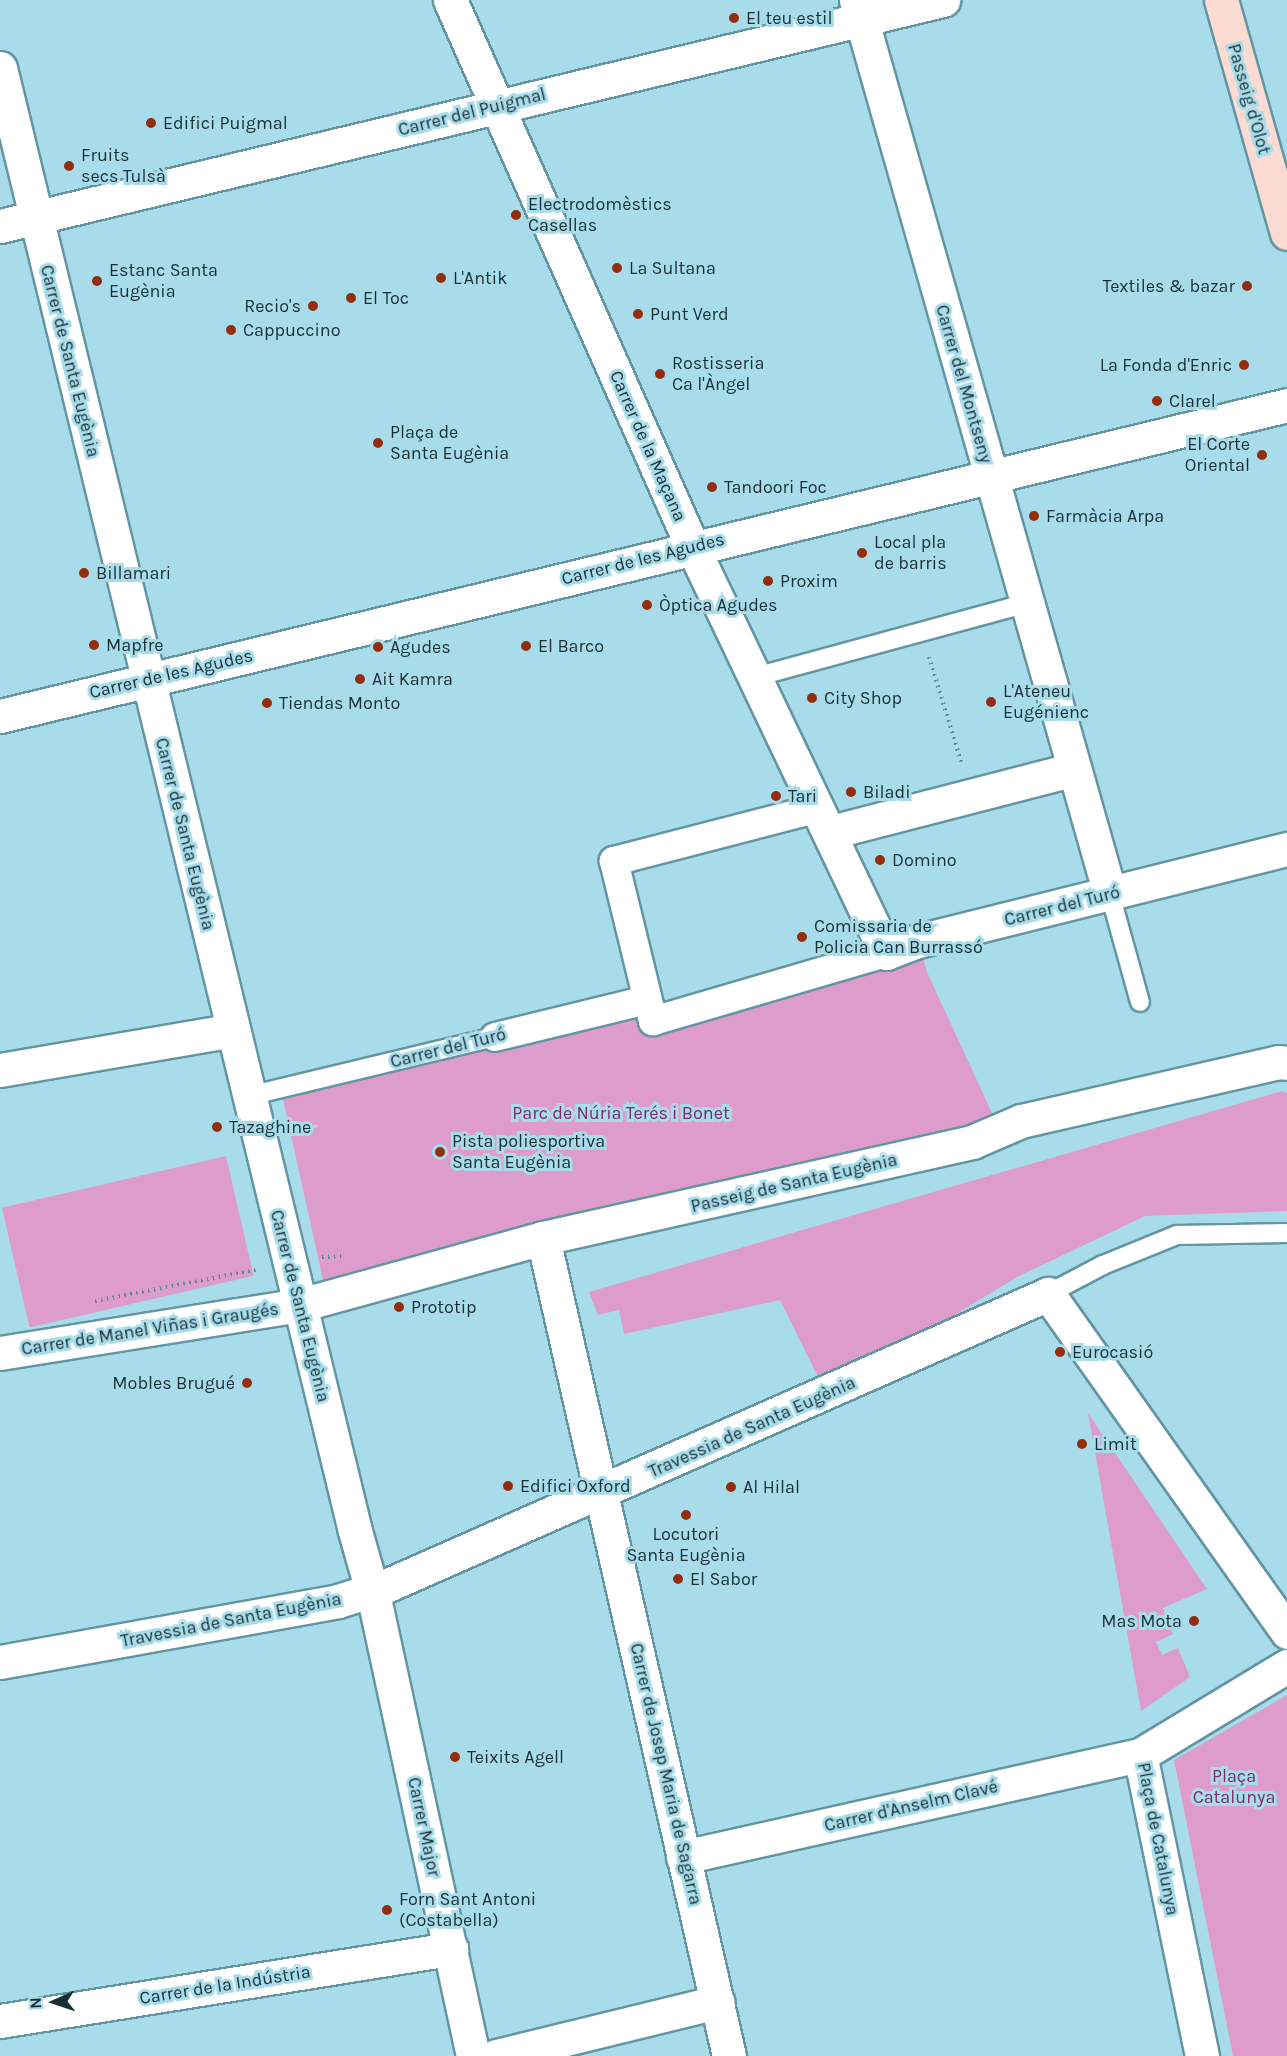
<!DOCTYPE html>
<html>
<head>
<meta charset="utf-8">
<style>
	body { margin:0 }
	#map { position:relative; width:1287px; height:2056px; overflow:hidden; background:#a8dcea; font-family:Karla,sans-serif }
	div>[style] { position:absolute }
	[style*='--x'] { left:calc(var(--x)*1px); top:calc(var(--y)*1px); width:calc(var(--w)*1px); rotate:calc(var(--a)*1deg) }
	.green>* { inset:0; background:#dd9ccc; transform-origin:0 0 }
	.path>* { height:4px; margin-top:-2px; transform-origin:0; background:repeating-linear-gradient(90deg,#638891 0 1.5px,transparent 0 6px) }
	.roads { filter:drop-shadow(2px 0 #6395a2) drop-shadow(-2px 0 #6395a2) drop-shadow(0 2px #6395a2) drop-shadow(0 -2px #6395a2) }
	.service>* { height:18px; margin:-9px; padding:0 9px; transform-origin:9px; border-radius:9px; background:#fff }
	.pedestrian>* { height:28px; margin:-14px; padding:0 14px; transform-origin:14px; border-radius:14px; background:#fff }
	.minor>* { height:33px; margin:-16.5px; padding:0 16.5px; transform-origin:16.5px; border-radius:16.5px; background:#fff }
	.tertiary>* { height:33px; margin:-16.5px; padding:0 16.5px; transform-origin:16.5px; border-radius:16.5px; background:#fff }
	.secondary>* { height:33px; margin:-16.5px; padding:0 16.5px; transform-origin:16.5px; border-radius:16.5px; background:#fcdbd2 }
	.dots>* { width:16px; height:16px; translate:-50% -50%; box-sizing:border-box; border:3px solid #a8dcea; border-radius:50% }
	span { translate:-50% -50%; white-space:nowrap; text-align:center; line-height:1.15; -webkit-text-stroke:6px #a8dcea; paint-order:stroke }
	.poi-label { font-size:18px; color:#1a2f34 }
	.left { translate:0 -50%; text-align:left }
	.right { translate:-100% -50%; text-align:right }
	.street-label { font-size:18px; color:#1a2f34 }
	.park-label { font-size:18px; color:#7e296e }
	.north { position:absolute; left:24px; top:1972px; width:60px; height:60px; -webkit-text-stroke:4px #a8dcea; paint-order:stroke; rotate:267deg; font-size:16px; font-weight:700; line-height:24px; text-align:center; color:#1a2f34 }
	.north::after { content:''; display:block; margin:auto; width:21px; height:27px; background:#1a2f34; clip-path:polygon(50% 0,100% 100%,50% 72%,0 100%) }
</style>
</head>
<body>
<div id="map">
	<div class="green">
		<i style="clip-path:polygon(918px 941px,927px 972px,998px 1126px,323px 1280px,283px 1099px,618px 1014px,653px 1021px)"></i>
		<i style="clip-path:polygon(1282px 1091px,1287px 1093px,1287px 1211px,1145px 1216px,1019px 1276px,826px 1393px,780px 1300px,624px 1334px,619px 1310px,598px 1315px,589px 1292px)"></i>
		<i style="left:226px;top:1156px;width:123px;height:230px;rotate:77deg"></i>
		<i style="clip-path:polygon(1088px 1413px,1207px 1589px,1163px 1608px,1173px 1634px,1156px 1642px,1162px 1655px,1178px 1648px,1190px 1677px,1141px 1711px)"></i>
		<i style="clip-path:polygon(1287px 1695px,1287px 2056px,1233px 2056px,1174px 1760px)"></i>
	</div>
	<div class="path">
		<i style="--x:929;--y:657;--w:112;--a:72.9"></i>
		<i style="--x:322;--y:1257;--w:19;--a:-3"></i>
		<i style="--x:95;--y:1301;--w:167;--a:-11"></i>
	</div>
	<div class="roads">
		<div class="service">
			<i style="--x:755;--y:677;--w:282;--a:-15.2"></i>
			<i style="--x:1110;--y:894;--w:112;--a:74.5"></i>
			<i style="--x:249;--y:1096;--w:253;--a:-13.5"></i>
			<i style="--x:1048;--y:1294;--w:62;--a:-27.8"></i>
			<i style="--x:1103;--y:1265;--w:80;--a:-22.1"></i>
			<i style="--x:1177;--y:1235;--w:110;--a:-1"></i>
		</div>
		<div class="pedestrian">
			<i style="--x:819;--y:808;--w:212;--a:165.5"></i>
			<i style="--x:614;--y:861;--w:165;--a:76.3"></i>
			<i style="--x:653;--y:1021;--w:243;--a:-16.3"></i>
			<i style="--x:495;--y:1037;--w:156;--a:-13.7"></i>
		</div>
		<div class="minor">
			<i style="--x:450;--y:0;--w:597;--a:66.1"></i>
			<i style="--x:692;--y:546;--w:451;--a:64.5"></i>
			<i style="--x:886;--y:953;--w:34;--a:-21"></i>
			<i style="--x:918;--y:941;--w:380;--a:-14"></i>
			<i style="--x:856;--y:0;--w:929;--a:74.14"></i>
			<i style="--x:0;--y:68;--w:1505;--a:76.36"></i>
			<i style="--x:0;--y:226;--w:970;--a:-13.48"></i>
			<i style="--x:0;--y:716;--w:1324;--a:-13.58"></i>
			<i style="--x:831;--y:832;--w:251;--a:-14.5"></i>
			<i style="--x:0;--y:1070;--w:236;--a:-9.7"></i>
			<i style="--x:543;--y:1238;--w:839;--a:77.19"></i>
			<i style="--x:0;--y:1353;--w:304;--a:-9.1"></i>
			<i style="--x:300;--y:1305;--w:252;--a:-15.4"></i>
			<i style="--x:543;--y:1238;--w:440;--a:-12.6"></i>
			<i style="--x:972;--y:1142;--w:53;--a:-23.2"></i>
			<i style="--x:1021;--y:1121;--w:264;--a:-12.9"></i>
			<i style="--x:1278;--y:1062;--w:9;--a:6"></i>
			<i style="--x:0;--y:1662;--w:343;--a:-10.2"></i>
			<i style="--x:338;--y:1601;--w:52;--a:-17.7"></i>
			<i style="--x:388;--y:1585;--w:721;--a:-23.79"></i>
			<i style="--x:1048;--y:1294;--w:414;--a:54.7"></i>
			<i style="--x:683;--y:1857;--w:468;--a:-12.6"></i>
			<i style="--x:0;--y:2021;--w:457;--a:-9.1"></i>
			<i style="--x:496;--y:2056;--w:228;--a:-13.7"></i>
			<i style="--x:1202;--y:2056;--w:307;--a:-101.6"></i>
			<i style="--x:1140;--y:1755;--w:172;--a:-31.2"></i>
		</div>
		<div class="tertiary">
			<i style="--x:355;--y:1531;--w:70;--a:74.2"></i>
			<i style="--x:374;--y:1598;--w:469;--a:77.8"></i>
		</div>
		<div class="secondary">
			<i style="--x:1221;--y:0;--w:242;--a:74.2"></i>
		</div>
	</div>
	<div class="dots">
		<i style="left:734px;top:18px;background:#942d0c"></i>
		<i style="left:151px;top:123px;background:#942d0c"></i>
		<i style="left:69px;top:166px;background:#942d0c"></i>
		<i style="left:516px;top:215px;background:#942d0c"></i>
		<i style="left:617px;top:268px;background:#942d0c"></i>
		<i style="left:441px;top:278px;background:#942d0c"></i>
		<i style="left:97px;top:281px;background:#942d0c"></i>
		<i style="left:1247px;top:286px;background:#942d0c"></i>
		<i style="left:351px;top:298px;background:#942d0c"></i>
		<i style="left:313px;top:306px;background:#942d0c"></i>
		<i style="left:638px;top:314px;background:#942d0c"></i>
		<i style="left:231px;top:330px;background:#942d0c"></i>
		<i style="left:1244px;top:365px;background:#942d0c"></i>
		<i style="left:660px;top:374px;background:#942d0c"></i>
		<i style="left:1157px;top:401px;background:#942d0c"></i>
		<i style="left:378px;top:443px;background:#942d0c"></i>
		<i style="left:1262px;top:455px;background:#942d0c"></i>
		<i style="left:712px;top:487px;background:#942d0c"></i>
		<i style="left:1034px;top:516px;background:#942d0c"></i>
		<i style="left:862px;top:553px;background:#942d0c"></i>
		<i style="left:84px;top:573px;background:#942d0c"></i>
		<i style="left:768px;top:581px;background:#942d0c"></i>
		<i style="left:647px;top:605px;background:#942d0c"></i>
		<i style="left:94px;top:645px;background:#942d0c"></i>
		<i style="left:526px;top:646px;background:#942d0c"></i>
		<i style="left:378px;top:647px;background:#942d0c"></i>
		<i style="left:360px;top:679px;background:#942d0c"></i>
		<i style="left:812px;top:698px;background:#942d0c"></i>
		<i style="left:991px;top:702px;background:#942d0c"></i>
		<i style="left:267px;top:703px;background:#942d0c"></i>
		<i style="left:851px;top:792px;background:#942d0c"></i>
		<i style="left:776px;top:796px;background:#942d0c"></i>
		<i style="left:880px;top:860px;background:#942d0c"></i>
		<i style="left:802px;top:937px;background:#942d0c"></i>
		<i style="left:217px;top:1127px;background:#942d0c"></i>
		<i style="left:440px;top:1152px;background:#942d0c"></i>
		<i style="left:399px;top:1307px;background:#942d0c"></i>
		<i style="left:1060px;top:1352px;background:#942d0c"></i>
		<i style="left:247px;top:1383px;background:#942d0c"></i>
		<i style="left:1082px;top:1444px;background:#942d0c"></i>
		<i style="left:508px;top:1486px;background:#942d0c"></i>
		<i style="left:731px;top:1487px;background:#942d0c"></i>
		<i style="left:686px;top:1515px;background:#942d0c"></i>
		<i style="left:678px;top:1579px;background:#942d0c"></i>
		<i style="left:1194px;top:1621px;background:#942d0c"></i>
		<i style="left:455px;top:1757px;background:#942d0c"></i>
		<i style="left:387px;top:1910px;background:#942d0c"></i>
	</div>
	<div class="poi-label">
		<span class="left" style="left:746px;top:18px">El teu estil</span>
		<span class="left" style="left:163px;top:123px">Edifici Puigmal</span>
		<span class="left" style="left:81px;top:166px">Fruits<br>secs Tulsà</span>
		<span class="left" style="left:528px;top:215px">Electrodomèstics<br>Casellas</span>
		<span class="left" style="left:629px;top:268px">La Sultana</span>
		<span class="left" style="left:109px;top:281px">Estanc Santa<br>Eugènia</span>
		<span class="left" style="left:453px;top:278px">L'Antik</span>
		<span class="right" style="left:1235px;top:286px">Textiles &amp; bazar</span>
		<span class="left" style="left:363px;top:298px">El Toc</span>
		<span class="right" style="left:301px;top:306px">Recio's</span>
		<span class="left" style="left:650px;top:314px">Punt Verd</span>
		<span class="left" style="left:243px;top:330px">Cappuccino</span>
		<span class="left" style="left:672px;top:374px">Rostisseria<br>Ca l'Àngel</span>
		<span class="right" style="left:1232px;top:365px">La Fonda d'Enric</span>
		<span class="left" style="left:1169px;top:401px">Clarel</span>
		<span class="left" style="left:390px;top:443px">Plaça de<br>Santa Eugènia</span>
		<span class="right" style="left:1250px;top:455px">El Corte<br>Oriental</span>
		<span class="left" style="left:724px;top:487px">Tandoori Foc</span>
		<span class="left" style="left:1046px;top:516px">Farmàcia Arpa</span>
		<span class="left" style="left:874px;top:553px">Local pla<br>de barris</span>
		<span class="left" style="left:96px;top:573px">Billamari</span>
		<span class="left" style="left:780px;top:581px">Proxim</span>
		<span class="left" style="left:659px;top:605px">Òptica Agudes</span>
		<span class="left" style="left:106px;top:645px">Mapfre</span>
		<span class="left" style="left:538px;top:646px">El Barco</span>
		<span class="left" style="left:390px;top:647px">Agudes</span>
		<span class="left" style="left:372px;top:679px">Ait Kamra</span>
		<span class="left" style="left:1003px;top:702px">L'Ateneu<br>Eugénienc</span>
		<span class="left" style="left:824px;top:698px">City Shop</span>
		<span class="left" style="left:279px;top:703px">Tiendas Monto</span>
		<span class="left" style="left:863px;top:792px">Biladi</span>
		<span class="left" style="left:788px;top:796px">Tari</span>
		<span class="left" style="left:892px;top:860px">Domino</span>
		<span class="left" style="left:814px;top:937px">Comissaria de<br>Policia Can Burrassó</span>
		<span class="left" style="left:229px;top:1127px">Tazaghine</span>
		<span class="left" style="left:452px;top:1152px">Pista poliesportiva<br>Santa Eugènia</span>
		<span class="left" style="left:411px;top:1307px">Prototip</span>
		<span class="left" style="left:1072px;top:1352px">Eurocasió</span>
		<span class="right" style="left:235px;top:1383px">Mobles Brugué</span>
		<span class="left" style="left:1094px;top:1444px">Limit</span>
		<span class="left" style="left:520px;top:1486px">Edifici Oxford</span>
		<span class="left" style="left:743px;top:1487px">Al Hilal</span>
		<span style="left:686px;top:1545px">Locutori<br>Santa Eugènia</span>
		<span class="left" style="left:690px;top:1579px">El Sabor</span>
		<span class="right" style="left:1182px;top:1621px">Mas Mota</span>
		<span class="left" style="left:467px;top:1757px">Teixits Agell</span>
		<span class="left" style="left:399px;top:1910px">Forn Sant Antoni<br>(Costabella)</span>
	</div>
	<div class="street-label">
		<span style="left:1249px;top:99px;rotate:74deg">Passeig d'Olot</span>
		<span style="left:472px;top:112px;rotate:-14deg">Carrer del Puigmal</span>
		<span style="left:70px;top:361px;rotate:76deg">Carrer de Santa Eugènia</span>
		<span style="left:964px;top:384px;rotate:74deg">Carrer del Montseny</span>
		<span style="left:648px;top:446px;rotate:66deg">Carrer de la Maçana</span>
		<span style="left:643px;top:559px;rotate:-14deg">Carrer de les Agudes</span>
		<span style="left:171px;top:674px;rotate:-13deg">Carrer de les Agudes</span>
		<span style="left:185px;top:834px;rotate:76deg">Carrer de Santa Eugènia</span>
		<span style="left:1062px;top:906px;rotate:-14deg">Carrer del Turó</span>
		<span style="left:448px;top:1048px;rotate:-14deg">Carrer del Turó</span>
		<span style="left:794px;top:1183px;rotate:-13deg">Passeig de Santa Eugènia</span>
		<span style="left:300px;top:1306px;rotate:76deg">Carrer de Santa Eugènia</span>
		<span style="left:150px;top:1329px;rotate:-9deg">Carrer de Manel Viñas i Graugés</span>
		<span style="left:752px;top:1427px;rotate:-24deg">Travessia de Santa Eugènia</span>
		<span style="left:231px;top:1620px;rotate:-11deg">Travessia de Santa Eugènia</span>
		<span style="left:666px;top:1774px;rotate:77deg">Carrer de Josep Maria de Sagarra</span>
		<span style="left:911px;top:1806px;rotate:-13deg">Carrer d'Anselm Clavé</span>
		<span style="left:424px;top:1827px;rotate:78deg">Carrer Major</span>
		<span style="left:1158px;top:1839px;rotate:79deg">Plaça de Catalunya</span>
		<span style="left:225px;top:1985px;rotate:-9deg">Carrer de la Indústria</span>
	</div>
	<div class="park-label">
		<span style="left:621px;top:1113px">Parc de Núria Terés i Bonet</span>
		<span style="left:1234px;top:1787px">Plaça<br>Catalunya</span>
	</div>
	<div class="north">N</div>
</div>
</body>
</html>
